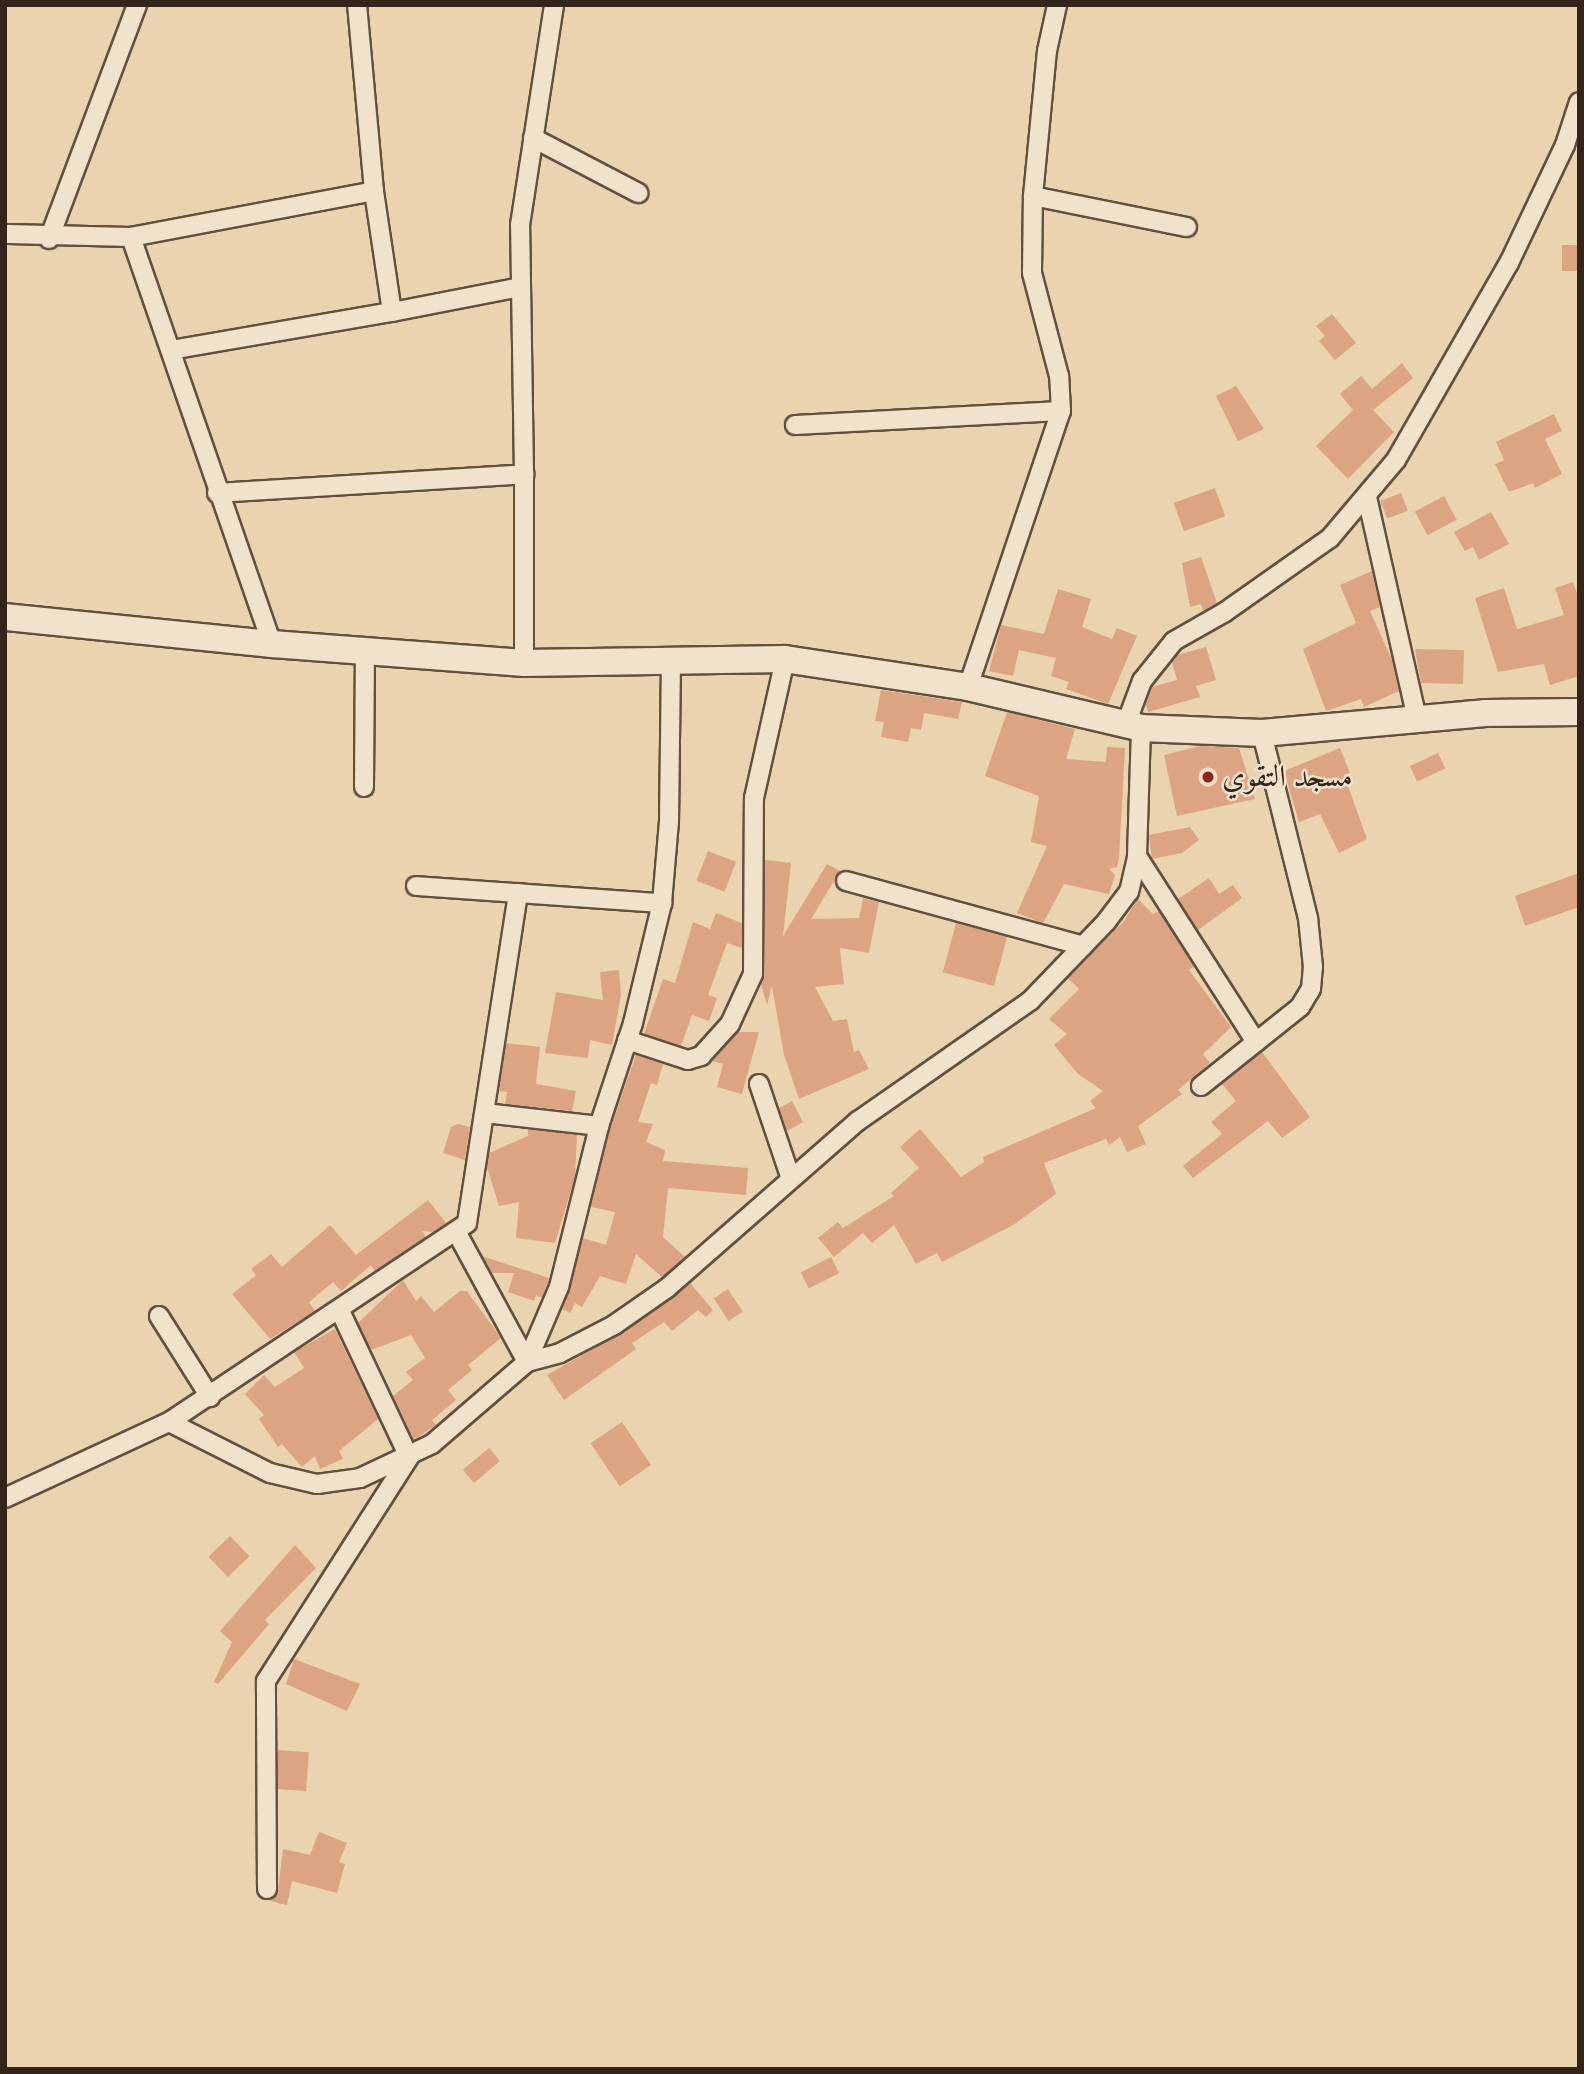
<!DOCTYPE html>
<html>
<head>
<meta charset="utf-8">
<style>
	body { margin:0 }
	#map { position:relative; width:1584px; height:2074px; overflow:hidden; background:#ead3af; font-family:Cardo,Amiri,serif }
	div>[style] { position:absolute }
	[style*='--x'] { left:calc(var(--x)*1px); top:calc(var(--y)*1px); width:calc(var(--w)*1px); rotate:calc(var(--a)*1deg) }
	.building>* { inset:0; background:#dda484; transform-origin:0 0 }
	.roads { filter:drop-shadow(2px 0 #61503f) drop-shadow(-2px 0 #61503f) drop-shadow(0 2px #61503f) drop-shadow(0 -2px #61503f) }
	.street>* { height:18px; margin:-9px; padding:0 9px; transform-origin:9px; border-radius:9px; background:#f1e2cb }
	.secondary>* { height:26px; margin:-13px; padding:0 13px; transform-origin:13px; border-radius:13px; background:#f1e2cb }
	.dots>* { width:19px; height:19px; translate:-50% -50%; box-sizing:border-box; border:4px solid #f1e2cb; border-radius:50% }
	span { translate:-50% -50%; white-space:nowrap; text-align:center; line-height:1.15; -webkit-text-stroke:5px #f1e2cb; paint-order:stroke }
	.poi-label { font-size:30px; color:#33251a }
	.left { translate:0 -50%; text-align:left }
	.frame { position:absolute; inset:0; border:7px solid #33251a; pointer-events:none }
</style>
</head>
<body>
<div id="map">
	<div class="building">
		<i style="left:1562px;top:245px;width:17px;height:26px"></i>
		<i style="clip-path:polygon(1332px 314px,1356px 343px,1335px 360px,1319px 341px,1325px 336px,1316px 326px)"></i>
		<i style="clip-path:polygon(1402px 363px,1413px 378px,1373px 410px,1394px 432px,1348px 479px,1316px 446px,1353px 410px,1340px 394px,1361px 376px,1372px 389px)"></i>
		<i style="clip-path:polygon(1236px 386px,1264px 429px,1238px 441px,1216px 396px)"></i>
		<i style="clip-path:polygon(1554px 414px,1562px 431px,1545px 439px,1562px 474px,1535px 488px,1533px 483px,1509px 492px,1495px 464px,1504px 460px,1496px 442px)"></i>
		<i style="left:1215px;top:488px;width:30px;height:44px;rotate:70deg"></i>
		<i style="left:1401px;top:493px;width:19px;height:22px;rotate:69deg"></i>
		<i style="left:1444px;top:496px;width:27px;height:33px;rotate:62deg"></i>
		<i style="clip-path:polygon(1491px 512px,1509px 544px,1479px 560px,1473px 547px,1465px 551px,1454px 532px)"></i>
		<i style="clip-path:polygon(1201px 557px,1217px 603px,1203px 611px,1201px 604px,1190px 607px,1182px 563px)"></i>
		<i style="clip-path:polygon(1372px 571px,1380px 607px,1370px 611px,1392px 660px,1399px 691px,1364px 707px,1361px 699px,1326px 711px,1303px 649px,1356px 623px,1340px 585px)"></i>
		<i style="clip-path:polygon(1573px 582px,1579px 599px,1579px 676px,1550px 685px,1544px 664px,1498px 672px,1475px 598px,1504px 588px,1517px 629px,1564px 615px,1555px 588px)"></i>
		<i style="clip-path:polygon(1058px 589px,1091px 599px,1082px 627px,1112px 639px,1117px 628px,1137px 636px,1108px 704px,1066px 689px,1069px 682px,1051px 676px,1056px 658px,1019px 650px,1013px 676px,989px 671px,1001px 625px,1044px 634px)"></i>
		<i style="clip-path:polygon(1206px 647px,1216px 680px,1196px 686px,1200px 697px,1148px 712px,1146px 704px,1152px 687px,1177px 680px,1172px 662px,1177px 655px)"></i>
		<i style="clip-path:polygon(1415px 649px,1464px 650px,1463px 684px,1421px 683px)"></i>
		<i style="clip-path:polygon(881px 690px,962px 702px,958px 719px,924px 713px,921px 730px,911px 728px,908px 742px,881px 737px,884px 722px,875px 721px)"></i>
		<i style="clip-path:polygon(1007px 712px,1075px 729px,1066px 759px,1106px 762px,1107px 747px,1125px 748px,1119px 858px,1117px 867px,1109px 869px,1115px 875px,1109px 894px,1064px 884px,1043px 923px,1017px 913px,1047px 846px,1031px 842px,1039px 796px,985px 776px)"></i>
		<i style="clip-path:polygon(1201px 746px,1239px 748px,1255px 799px,1177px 816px,1164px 755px)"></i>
		<i style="clip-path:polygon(1340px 748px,1350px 773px,1344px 775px,1367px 839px,1339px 853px,1320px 814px,1299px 822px,1284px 771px)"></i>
		<i style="left:1438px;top:753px;width:17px;height:31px;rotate:65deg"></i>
		<i style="clip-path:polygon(1190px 827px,1199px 840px,1182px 853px,1152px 859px,1149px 835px)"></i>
		<i style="left:708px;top:851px;width:30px;height:32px;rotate:21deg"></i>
		<i style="clip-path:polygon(765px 860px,791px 863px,783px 936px,827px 864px,840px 871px,811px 919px,859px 918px,863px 898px,879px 902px,869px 953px,840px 948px,844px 984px,815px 987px,833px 1021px,847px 1019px,854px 1052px,859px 1050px,869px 1069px,799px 1099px,784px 1055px,772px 986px,767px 1005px,761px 985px)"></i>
		<i style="clip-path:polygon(1579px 873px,1579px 907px,1525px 926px,1515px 896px)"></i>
		<i style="clip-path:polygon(1209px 878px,1219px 894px,1233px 885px,1242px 898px,1198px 930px,1178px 899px)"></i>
		<i style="clip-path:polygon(1138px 899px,1153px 914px,1159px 911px,1194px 966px,1189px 970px,1231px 1027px,1203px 1054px,1210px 1063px,1178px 1090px,1182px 1094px,1138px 1126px,1146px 1144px,1127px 1152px,1120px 1137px,1109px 1145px,1106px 1139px,1044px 1163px,1056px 1194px,1013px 1225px,942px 1262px,937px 1253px,916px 1264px,894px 1225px,872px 1243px,863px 1233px,834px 1257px,818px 1238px,838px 1222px,843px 1228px,894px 1196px,891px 1193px,919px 1168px,900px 1147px,920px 1129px,961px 1177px,984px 1162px,983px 1157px,1096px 1108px,1090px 1101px,1103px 1091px,1078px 1074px,1054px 1045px,1067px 1034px,1049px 1019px,1079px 989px,1068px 978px,1124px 921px)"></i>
		<i style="clip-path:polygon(716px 913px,742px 923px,742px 948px,727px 943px,708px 995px,717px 998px,709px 1021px,692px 1015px,681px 1046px,644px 1034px,663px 979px,675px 983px,693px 922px,710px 929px)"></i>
		<i style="left:956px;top:923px;width:53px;height:51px;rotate:15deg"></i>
		<i style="clip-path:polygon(619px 970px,621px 995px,612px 1045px,590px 1040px,588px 1058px,545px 1053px,556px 992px,603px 1000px,600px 972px)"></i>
		<i style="clip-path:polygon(738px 1032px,759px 1032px,742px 1094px,717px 1087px,723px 1064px,712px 1061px)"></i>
		<i style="clip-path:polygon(506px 1043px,540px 1047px,536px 1084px,576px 1091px,572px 1111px,505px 1104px,507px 1092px,499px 1091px)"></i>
		<i style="clip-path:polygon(1262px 1052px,1310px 1117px,1282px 1138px,1268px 1121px,1193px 1178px,1183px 1166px,1222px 1134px,1211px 1122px,1236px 1101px,1222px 1084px)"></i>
		<i style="clip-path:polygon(636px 1055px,663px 1064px,657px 1085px,651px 1083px,638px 1122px,653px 1124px,646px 1142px,665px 1150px,663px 1161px,748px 1168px,746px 1195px,668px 1188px,663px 1237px,685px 1257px,662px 1277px,636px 1254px,626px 1284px,600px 1276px,582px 1307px,575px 1303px,570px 1313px,562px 1309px,583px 1238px,606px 1245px,615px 1212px,591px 1207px,610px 1129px)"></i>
		<i style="clip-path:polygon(792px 1101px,803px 1122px,787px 1131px,779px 1108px)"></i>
		<i style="clip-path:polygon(458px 1124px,470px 1127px,465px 1160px,443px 1153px,451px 1127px)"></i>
		<i style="clip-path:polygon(528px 1129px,577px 1135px,575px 1177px,555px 1243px,516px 1238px,519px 1202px,499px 1206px,487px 1167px,489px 1153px,528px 1136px)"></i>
		<i style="clip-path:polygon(428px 1200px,446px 1223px,433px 1232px,422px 1231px,426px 1237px,375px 1271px,371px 1265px,341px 1291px,333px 1282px,309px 1302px,315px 1311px,270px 1339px,232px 1294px,256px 1275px,251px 1269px,271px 1254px,282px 1267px,330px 1225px,356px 1255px)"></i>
		<i style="clip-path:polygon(482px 1256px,549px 1278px,542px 1298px,536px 1295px,534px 1301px,508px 1292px,514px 1273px,492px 1273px)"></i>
		<i style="left:831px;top:1257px;width:18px;height:34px;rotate:63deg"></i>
		<i style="clip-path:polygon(403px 1280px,416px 1301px,421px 1296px,434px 1312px,460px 1291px,467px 1291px,501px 1338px,468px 1365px,472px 1370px,448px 1390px,456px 1400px,432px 1420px,436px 1425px,414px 1440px,393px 1396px,413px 1380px,406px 1372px,425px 1358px,411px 1335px,371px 1350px,358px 1323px)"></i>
		<i style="clip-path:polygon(690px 1283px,713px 1310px,706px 1317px,698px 1310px,672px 1331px,664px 1322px,632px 1343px,636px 1349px,564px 1400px,547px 1375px,620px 1334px)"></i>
		<i style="left:728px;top:1289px;width:27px;height:17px;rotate:57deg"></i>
		<i style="clip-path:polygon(335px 1329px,378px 1419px,339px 1451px,343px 1459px,320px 1469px,315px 1456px,302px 1467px,282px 1444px,278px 1447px,259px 1419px,264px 1415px,245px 1394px,264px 1375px,275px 1387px,304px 1368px,294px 1352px)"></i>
		<i style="left:622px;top:1422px;width:52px;height:38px;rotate:56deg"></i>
		<i style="left:489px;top:1448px;width:17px;height:34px;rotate:50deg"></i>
		<i style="left:230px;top:1536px;width:28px;height:30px;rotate:46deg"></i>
		<i style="clip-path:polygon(295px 1545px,316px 1568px,265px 1620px,269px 1624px,218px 1684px,214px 1682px,232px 1642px,220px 1631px)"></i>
		<i style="clip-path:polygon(294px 1659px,360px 1684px,347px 1711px,286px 1684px)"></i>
		<i style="left:278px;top:1750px;width:31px;height:39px;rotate:4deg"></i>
		<i style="clip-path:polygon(319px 1832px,347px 1843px,339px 1862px,345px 1864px,337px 1893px,292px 1881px,287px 1905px,270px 1901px,278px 1890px,283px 1849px,310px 1855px)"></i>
	</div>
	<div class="roads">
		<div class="street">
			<i style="--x:533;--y:138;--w:119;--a:27.6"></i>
			<i style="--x:1033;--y:196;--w:157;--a:11.4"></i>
			<i style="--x:5;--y:234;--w:126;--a:1.4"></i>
			<i style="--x:131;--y:237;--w:431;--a:70.9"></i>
			<i style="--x:131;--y:237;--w:247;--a:-10.7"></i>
			<i style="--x:49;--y:239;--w:250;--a:-69.4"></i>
			<i style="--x:392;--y:312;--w:131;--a:-11"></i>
			<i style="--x:171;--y:350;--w:224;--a:-9.8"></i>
			<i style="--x:392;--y:312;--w:122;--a:-98.5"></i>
			<i style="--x:374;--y:191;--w:187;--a:-95.2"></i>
			<i style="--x:795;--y:425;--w:266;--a:-3"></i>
			<i style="--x:217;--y:493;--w:308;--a:-3.5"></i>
			<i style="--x:524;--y:474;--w:249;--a:-90.9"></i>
			<i style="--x:520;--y:225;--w:223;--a:-81.2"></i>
			<i style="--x:1367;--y:497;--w:228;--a:77.3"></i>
			<i style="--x:524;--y:663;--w:189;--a:-90"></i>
			<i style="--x:968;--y:687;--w:291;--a:-71.4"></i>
			<i style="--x:1061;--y:411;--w:35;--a:-93"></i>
			<i style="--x:1059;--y:376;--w:106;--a:-104.7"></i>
			<i style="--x:1032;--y:273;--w:77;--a:-89.3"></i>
			<i style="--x:1033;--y:196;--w:146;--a:-84.5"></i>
			<i style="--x:1047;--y:51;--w:47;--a:-77.7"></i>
			<i style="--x:1126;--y:724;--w:46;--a:-69.6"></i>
			<i style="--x:1142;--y:681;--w:51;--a:-51.3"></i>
			<i style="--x:1174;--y:641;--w:59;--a:-29.6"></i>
			<i style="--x:1225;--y:612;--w:128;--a:-35.2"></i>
			<i style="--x:1330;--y:538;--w:102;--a:-49.8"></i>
			<i style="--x:1396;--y:460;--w:227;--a:-60.2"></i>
			<i style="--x:1509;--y:263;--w:131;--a:-64.6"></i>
			<i style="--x:1565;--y:145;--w:45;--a:-72"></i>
			<i style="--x:364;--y:787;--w:137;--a:-89.6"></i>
			<i style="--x:1137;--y:856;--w:221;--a:57.4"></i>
			<i style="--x:846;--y:881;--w:246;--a:15.3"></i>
			<i style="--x:416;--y:886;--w:247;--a:4"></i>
			<i style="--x:627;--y:1040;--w:64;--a:18.2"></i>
			<i style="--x:688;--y:1060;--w:14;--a:-17"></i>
			<i style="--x:701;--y:1056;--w:43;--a:-47.8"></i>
			<i style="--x:730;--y:1024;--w:55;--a:-65.3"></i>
			<i style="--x:753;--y:974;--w:176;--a:-89.7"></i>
			<i style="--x:754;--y:798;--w:142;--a:-77.4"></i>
			<i style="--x:759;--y:1084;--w:97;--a:71.4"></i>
			<i style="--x:1201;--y:1086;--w:127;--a:-38.6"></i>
			<i style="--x:1300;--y:1007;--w:21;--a:-59"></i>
			<i style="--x:1311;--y:989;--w:22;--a:-85"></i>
			<i style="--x:1313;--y:967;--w:49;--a:-95.8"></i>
			<i style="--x:1308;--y:918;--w:191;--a:-104"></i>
			<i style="--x:485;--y:1113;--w:115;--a:6.5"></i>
			<i style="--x:457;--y:1233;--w:147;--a:61.5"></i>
			<i style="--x:527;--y:1362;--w:34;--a:-15"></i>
			<i style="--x:560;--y:1353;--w:61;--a:-27.4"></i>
			<i style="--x:614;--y:1325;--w:65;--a:-34.9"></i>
			<i style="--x:667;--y:1288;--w:254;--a:-41.2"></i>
			<i style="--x:858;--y:1121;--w:210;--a:-34.9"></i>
			<i style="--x:1030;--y:1001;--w:110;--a:-46.1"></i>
			<i style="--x:1106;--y:922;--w:38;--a:-53"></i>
			<i style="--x:1129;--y:892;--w:37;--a:-77"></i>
			<i style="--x:1137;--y:856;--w:128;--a:-88.2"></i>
			<i style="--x:159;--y:1316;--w:96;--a:57.8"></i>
			<i style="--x:169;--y:1422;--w:113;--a:26.8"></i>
			<i style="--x:270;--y:1473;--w:48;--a:13.2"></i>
			<i style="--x:317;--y:1484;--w:43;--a:-7.9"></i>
			<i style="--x:360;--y:1478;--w:80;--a:-25.3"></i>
			<i style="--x:432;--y:1444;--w:125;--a:-40.8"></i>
			<i style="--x:527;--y:1362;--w:82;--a:-66.9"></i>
			<i style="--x:559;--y:1287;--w:166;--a:-76"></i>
			<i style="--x:599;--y:1126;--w:108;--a:-71.7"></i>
			<i style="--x:633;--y:1023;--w:123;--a:-76.4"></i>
			<i style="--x:662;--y:903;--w:81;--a:-85.1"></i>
			<i style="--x:669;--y:822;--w:161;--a:-89.3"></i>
			<i style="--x:5;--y:1498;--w:181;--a:-24.9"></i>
			<i style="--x:169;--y:1422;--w:358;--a:-33.7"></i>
			<i style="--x:467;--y:1223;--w:334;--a:-81.2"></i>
			<i style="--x:267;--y:1889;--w:208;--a:-90.3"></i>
			<i style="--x:266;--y:1681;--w:266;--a:-57.4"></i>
			<i style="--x:409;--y:1457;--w:161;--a:-115.3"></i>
		</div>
		<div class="secondary">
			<i style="--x:5;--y:617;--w:268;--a:5.8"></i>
			<i style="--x:272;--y:644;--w:253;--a:4.3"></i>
			<i style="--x:524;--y:663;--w:261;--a:-0.9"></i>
			<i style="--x:785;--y:659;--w:185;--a:8.7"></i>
			<i style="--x:968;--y:687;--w:178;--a:13.3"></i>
			<i style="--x:1141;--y:728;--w:121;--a:2.4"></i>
			<i style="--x:1262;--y:733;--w:224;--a:-5.1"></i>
			<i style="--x:1485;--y:713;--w:94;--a:-0.6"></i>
		</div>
	</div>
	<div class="dots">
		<i style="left:1208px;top:777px;background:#8f2418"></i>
	</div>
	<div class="poi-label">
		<span class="left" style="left:1222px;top:777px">مسجد التقوي</span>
	</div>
	<div class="frame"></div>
</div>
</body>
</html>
